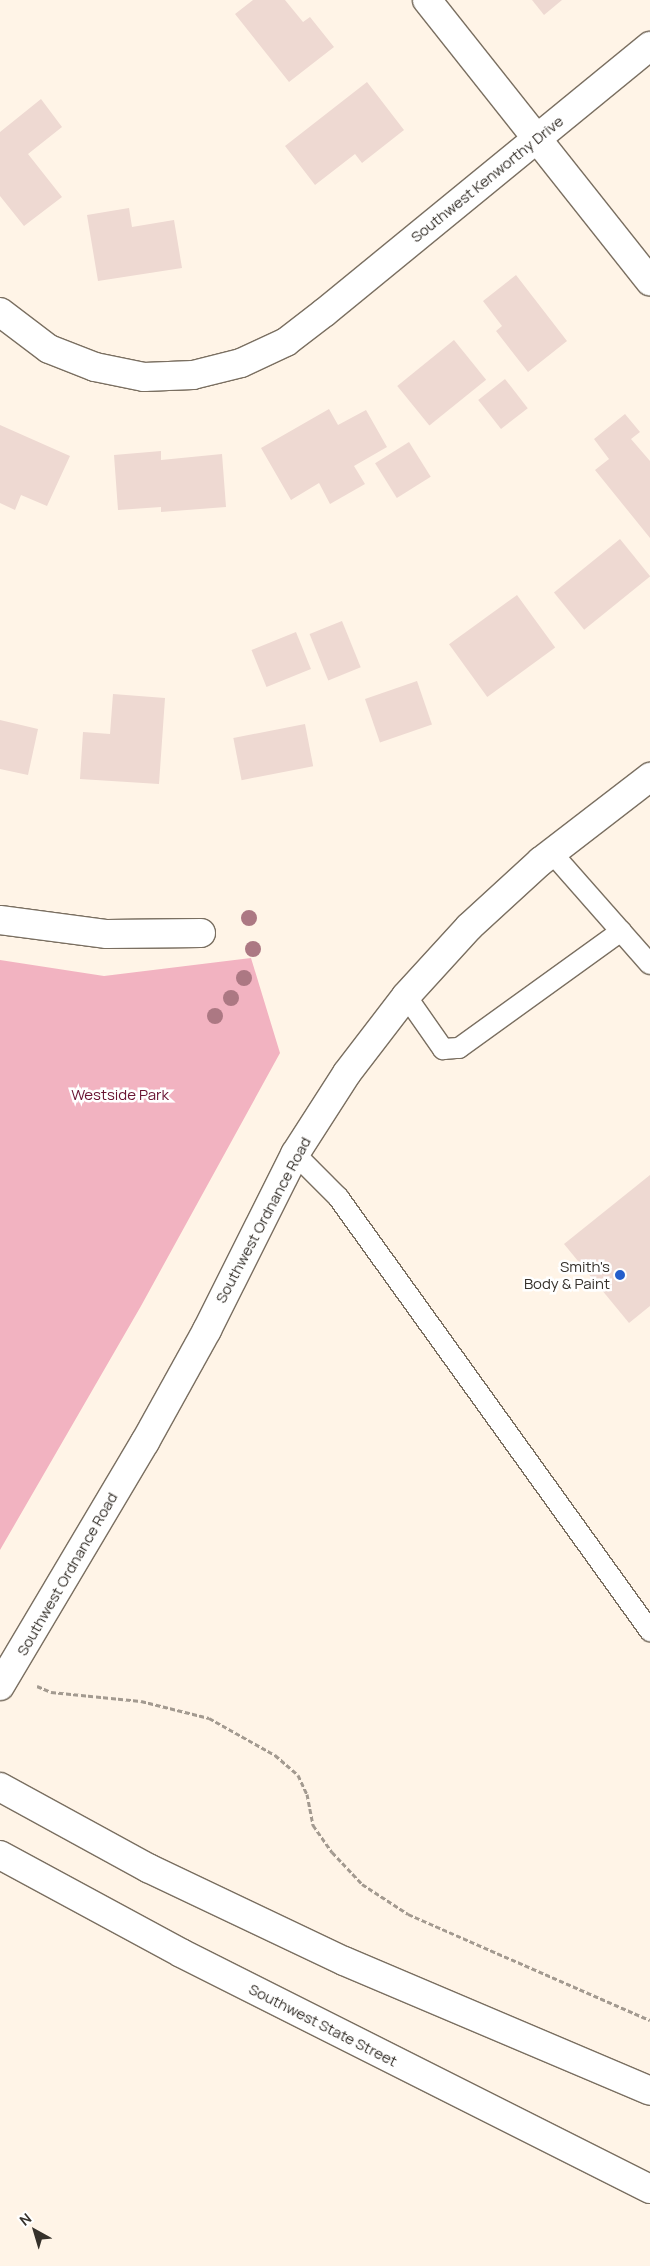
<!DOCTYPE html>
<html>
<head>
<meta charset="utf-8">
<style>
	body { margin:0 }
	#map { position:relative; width:650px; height:2266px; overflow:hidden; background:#fff4e7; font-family:Manrope,sans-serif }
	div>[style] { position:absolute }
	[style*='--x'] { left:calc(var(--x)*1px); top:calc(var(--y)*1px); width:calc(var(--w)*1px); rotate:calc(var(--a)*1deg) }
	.green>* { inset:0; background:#f2b3c1 }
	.building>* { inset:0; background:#eed9d2; transform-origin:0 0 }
	.path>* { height:3px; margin-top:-1.5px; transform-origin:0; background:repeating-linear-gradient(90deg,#a39a90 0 5px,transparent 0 7.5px) }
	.roads { filter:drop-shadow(1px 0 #7a6f61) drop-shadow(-1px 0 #7a6f61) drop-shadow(0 1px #7a6f61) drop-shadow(0 -1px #7a6f61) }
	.service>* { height:20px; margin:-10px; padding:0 10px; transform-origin:10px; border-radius:10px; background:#fff }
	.minor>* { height:28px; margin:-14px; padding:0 14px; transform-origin:14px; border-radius:14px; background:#fff }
	.tertiary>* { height:28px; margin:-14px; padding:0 14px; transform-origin:14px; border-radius:14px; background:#fff }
	.secondary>* { height:28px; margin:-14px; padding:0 14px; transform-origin:14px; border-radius:14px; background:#fff }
	.trees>* { width:16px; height:16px; margin:-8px; border-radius:50%; background:#ac7883 }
	.dots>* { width:14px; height:14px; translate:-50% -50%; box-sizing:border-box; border:2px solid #fff; border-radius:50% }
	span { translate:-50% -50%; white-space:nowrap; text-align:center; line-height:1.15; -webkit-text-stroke:5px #fff; paint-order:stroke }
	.street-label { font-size:15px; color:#36312b }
	.park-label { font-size:15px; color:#691332 }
	.poi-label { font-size:15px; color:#36312b }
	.right { translate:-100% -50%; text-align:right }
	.north { position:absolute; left:10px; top:2206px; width:50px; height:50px; -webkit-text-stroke:4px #fff; paint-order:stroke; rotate:321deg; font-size:14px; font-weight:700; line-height:20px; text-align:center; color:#36312b }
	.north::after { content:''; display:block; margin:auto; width:18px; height:22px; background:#36312b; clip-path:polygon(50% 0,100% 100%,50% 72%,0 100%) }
</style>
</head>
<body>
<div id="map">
	<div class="green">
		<i style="clip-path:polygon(251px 958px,280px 1053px,141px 1306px,0 1550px,0 960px,104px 976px)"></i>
	</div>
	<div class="building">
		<i style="clip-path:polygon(253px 0,285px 0,303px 22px,310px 17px,334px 47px,289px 82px,235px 14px)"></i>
		<i style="clip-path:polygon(532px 0,562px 0,544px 15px)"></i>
		<i style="clip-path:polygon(367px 82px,404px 130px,362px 163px,355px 154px,315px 185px,285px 146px)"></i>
		<i style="clip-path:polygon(41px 99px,62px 127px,28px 154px,62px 197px,24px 226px,0 196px,0 132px)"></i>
		<i style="clip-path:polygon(129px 208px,132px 227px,174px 220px,182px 268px,98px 281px,87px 215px)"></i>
		<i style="clip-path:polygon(516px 275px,567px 341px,528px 372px,496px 331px,502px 326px,483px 301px)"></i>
		<i style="left:454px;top:340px;width:51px;height:73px;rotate:51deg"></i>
		<i style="left:505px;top:379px;width:37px;height:34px;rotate:52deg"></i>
		<i style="clip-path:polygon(329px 409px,338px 425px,366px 410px,387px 447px,354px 466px,365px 484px,330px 504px,319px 483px,291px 500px,261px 448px)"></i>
		<i style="clip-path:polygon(625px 414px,640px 432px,631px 439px,650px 461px,650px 538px,595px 470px,609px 459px,594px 439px)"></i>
		<i style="clip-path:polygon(0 425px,70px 456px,47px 506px,21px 495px,15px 510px,0 503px)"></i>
		<i style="left:409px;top:442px;width:41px;height:40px;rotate:58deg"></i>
		<i style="clip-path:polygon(161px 451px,161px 460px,222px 454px,226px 507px,161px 512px,161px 507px,118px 510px,114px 455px)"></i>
		<i style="left:620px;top:539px;width:48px;height:85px;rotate:51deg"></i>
		<i style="left:517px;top:595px;width:65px;height:84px;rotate:54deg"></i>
		<i style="left:342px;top:621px;width:50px;height:35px;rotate:68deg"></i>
		<i style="left:296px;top:632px;width:40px;height:48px;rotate:68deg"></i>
		<i style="left:417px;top:681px;width:46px;height:55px;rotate:71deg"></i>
		<i style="clip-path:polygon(113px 694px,165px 698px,159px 784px,80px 779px,83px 732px,110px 734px)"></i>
		<i style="clip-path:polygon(0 720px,38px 729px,28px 775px,0 769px)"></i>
		<i style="left:305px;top:724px;width:43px;height:73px;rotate:79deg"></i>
		<i style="clip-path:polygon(650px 1175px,650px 1306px,629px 1323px,564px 1244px)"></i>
	</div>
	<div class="path">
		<i style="--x:37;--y:1686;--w:15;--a:23"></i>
		<i style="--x:51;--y:1692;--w:90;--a:5.7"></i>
		<i style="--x:141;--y:1701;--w:70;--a:14"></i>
		<i style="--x:209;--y:1718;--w:76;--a:29.3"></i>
		<i style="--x:275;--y:1755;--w:30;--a:41"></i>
		<i style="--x:298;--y:1775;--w:21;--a:65"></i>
		<i style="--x:307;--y:1794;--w:32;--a:79"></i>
		<i style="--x:313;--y:1825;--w:33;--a:55"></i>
		<i style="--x:332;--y:1852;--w:44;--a:46.8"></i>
		<i style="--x:362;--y:1884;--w:55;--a:33.1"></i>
		<i style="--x:408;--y:1914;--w:264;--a:23.7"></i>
	</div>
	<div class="roads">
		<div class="service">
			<i style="--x:552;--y:853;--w:148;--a:48.6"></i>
			<i style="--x:406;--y:996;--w:65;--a:55.1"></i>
			<i style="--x:443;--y:1049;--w:16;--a:-4"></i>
			<i style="--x:459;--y:1048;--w:200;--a:-35.8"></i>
			<i style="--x:295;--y:1154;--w:61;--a:45"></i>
			<i style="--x:338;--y:1197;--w:535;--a:54.29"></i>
		</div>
		<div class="minor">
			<i style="--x:427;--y:0;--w:359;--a:51.6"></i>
			<i style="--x:0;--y:312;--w:61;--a:37.1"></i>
			<i style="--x:49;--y:349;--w:49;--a:21.4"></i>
			<i style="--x:95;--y:367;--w:50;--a:11.5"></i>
			<i style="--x:144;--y:377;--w:49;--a:-2.3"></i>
			<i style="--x:193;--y:375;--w:49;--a:-14"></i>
			<i style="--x:241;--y:363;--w:50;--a:-25"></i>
			<i style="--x:286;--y:342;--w:49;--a:-37.6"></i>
			<i style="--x:325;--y:312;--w:420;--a:-39.3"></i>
			<i style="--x:0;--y:920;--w:108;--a:7.5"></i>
			<i style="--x:107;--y:934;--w:94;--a:-0.6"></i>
		</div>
		<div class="tertiary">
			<i style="--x:0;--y:1686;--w:284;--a:-59.3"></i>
			<i style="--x:145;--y:1442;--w:128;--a:-61"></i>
			<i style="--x:207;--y:1330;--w:197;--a:-63.4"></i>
			<i style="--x:295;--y:1154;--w:96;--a:-57.3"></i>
			<i style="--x:347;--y:1073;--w:97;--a:-52.5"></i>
			<i style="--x:406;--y:996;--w:93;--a:-47.6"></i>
			<i style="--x:469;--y:927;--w:98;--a:-42.5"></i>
			<i style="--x:541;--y:861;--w:138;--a:-37.6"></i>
		</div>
		<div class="secondary">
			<i style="--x:0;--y:1787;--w:169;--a:28.7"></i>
			<i style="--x:148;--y:1868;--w:217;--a:25.4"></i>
			<i style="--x:344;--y:1961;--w:332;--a:23"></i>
			<i style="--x:0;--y:1855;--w:206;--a:28.4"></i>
			<i style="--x:181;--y:1953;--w:525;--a:26.71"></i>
		</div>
	</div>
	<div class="trees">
		<i style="left:249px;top:918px"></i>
		<i style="left:253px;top:949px"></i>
		<i style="left:244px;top:978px"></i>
		<i style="left:231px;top:998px"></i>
		<i style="left:215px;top:1016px"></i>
	</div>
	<div class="dots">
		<i style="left:620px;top:1275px;background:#245ecb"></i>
	</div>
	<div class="street-label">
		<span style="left:487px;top:179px;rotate:-39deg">Southwest Kenworthy Drive</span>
		<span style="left:263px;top:1220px;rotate:-62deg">Southwest Ordnance Road</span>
		<span style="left:67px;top:1574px;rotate:-60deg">Southwest Ordnance Road</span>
		<span style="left:323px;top:2025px;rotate:27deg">Southwest State Street</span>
	</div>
	<div class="park-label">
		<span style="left:120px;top:1095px">Westside Park</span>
	</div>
	<div class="poi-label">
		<span class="right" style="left:610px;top:1275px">Smith's<br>Body &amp; Paint</span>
	</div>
	<div class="north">N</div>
</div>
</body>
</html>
